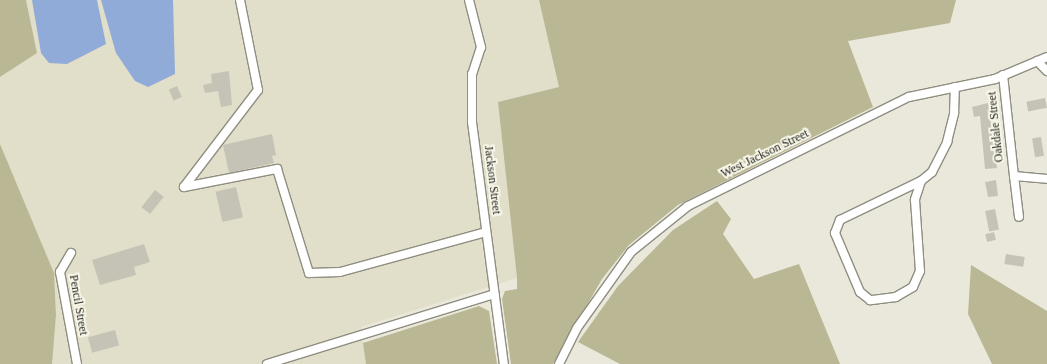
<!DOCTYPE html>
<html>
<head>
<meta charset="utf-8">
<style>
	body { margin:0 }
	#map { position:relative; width:1047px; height:364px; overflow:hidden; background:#eae8db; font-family:Georgia,serif }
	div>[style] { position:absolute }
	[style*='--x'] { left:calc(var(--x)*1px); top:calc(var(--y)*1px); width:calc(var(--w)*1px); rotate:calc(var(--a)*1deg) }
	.built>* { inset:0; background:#e1dec9 }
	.green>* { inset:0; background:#bab794 }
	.water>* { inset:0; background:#91abd8 }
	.building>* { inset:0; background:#c5c3b6; transform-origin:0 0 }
	.roads { filter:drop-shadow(1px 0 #8f8e81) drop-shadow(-1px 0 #8f8e81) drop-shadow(0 1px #8f8e81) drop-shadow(0 -1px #8f8e81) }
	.minor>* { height:8px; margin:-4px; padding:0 4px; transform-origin:4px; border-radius:4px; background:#fff }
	span { translate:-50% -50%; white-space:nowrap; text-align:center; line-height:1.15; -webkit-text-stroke:4px #f7f6e8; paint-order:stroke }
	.street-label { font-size:12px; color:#23221d }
</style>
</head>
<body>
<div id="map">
	<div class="built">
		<i style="clip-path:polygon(26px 0,539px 0,560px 87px,498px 102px,517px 278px,361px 327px,366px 364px,52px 364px,56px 315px,54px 273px,0 144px,0 77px,37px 53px)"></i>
	</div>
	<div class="green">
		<i style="clip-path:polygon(0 0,26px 0,37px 53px,0 77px)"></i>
		<i style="clip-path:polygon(539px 0,956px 0,950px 23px,848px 41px,873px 107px,678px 205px,629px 245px,602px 279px,553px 364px,511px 364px,502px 299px,505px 291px,517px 289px,517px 278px,498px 102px,559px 87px)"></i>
		<i style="clip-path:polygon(0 144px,54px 273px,56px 315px,52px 364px,0 364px)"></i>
		<i style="clip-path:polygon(717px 201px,731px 219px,723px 234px,754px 279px,799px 264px,840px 364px,620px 364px,578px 342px,618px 286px,673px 230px)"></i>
		<i style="clip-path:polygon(971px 265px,1047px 311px,1047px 364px,992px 364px,968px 314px)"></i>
		<i style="clip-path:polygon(479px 306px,489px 311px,497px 364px,366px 364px,363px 343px)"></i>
	</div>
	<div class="water">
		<i style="clip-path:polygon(32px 0,97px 0,106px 44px,67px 64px,49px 63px,41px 53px)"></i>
		<i style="clip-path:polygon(101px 0,173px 0,175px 74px,148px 87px,135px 81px,116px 53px)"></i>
	</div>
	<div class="building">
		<i style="clip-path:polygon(229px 71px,232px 105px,221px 107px,218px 91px,205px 93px,203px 85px,212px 83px,211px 74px)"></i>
		<i style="left:177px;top:86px;width:12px;height:9px;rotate:66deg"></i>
		<i style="left:1045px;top:98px;width:10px;height:19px;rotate:79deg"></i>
		<i style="clip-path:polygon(988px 103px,997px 168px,985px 169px,980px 116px,974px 117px,972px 107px)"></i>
		<i style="clip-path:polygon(272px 134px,276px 155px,272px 156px,274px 163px,229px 173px,223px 145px)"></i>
		<i style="left:1041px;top:137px;width:19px;height:9px;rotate:81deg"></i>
		<i style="clip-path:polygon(996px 180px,998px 196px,988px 197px,985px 182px)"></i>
		<i style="left:236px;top:187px;width:31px;height:21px;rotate:77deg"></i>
		<i style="left:155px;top:190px;width:11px;height:22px;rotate:38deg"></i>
		<i style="left:995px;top:209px;width:21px;height:10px;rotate:79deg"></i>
		<i style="left:994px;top:232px;width:8px;height:9px;rotate:76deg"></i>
		<i style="clip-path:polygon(144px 244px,150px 262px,134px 267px,136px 275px,100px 285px,92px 260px)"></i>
		<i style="left:1006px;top:254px;width:19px;height:10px;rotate:9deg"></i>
		<i style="left:115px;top:330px;width:16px;height:28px;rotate:75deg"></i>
	</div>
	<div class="roads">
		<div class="minor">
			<i style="--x:469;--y:0;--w:49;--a:75.7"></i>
			<i style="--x:481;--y:47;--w:28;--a:108"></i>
			<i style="--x:472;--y:74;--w:48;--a:90"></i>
			<i style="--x:472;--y:122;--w:244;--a:82.5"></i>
			<i style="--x:1037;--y:61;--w:14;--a:45"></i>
			<i style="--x:1003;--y:75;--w:102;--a:83.8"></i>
			<i style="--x:1014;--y:176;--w:33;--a:5"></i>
			<i style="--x:1014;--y:176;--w:41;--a:83"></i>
			<i style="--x:921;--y:181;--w:20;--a:108"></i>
			<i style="--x:915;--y:200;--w:71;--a:86"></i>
			<i style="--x:920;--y:271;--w:17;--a:114"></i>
			<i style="--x:913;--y:287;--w:20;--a:150"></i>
			<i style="--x:896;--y:297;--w:26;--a:173"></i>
			<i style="--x:870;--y:300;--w:13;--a:-141"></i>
			<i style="--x:860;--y:292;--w:64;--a:-113"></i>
			<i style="--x:835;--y:233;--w:14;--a:-69"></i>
			<i style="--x:840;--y:220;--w:90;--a:-25.7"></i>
			<i style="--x:921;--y:181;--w:14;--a:-39"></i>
			<i style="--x:932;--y:172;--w:34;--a:-63"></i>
			<i style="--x:947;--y:142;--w:30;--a:-76"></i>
			<i style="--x:954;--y:113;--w:26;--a:-88"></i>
			<i style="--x:184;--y:187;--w:95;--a:-11"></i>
			<i style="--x:277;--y:169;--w:109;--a:72.9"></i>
			<i style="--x:309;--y:273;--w:31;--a:-2"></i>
			<i style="--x:340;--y:272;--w:151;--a:-15.3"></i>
			<i style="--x:184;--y:187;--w:122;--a:-52.7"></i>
			<i style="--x:258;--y:90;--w:92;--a:-101.3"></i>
			<i style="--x:71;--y:253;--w:22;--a:120"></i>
			<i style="--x:60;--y:272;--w:94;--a:79.5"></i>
			<i style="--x:267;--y:364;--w:238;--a:-17.1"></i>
			<i style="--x:559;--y:364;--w:40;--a:-63.4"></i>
			<i style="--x:577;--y:328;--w:93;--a:-54.6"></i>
			<i style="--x:631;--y:252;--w:73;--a:-38.9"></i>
			<i style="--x:688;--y:206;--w:246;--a:-26.3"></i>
			<i style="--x:909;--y:97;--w:88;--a:-11.8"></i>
			<i style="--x:995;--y:79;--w:56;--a:-22.9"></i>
		</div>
	</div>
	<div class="street-label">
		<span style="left:996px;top:127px;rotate:-96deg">Oakdale Street</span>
		<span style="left:765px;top:154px;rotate:-26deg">West Jackson Street</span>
		<span style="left:492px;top:180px;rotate:83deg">Jackson Street</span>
		<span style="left:78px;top:305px;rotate:80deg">Pencil Street</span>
	</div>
</div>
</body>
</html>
